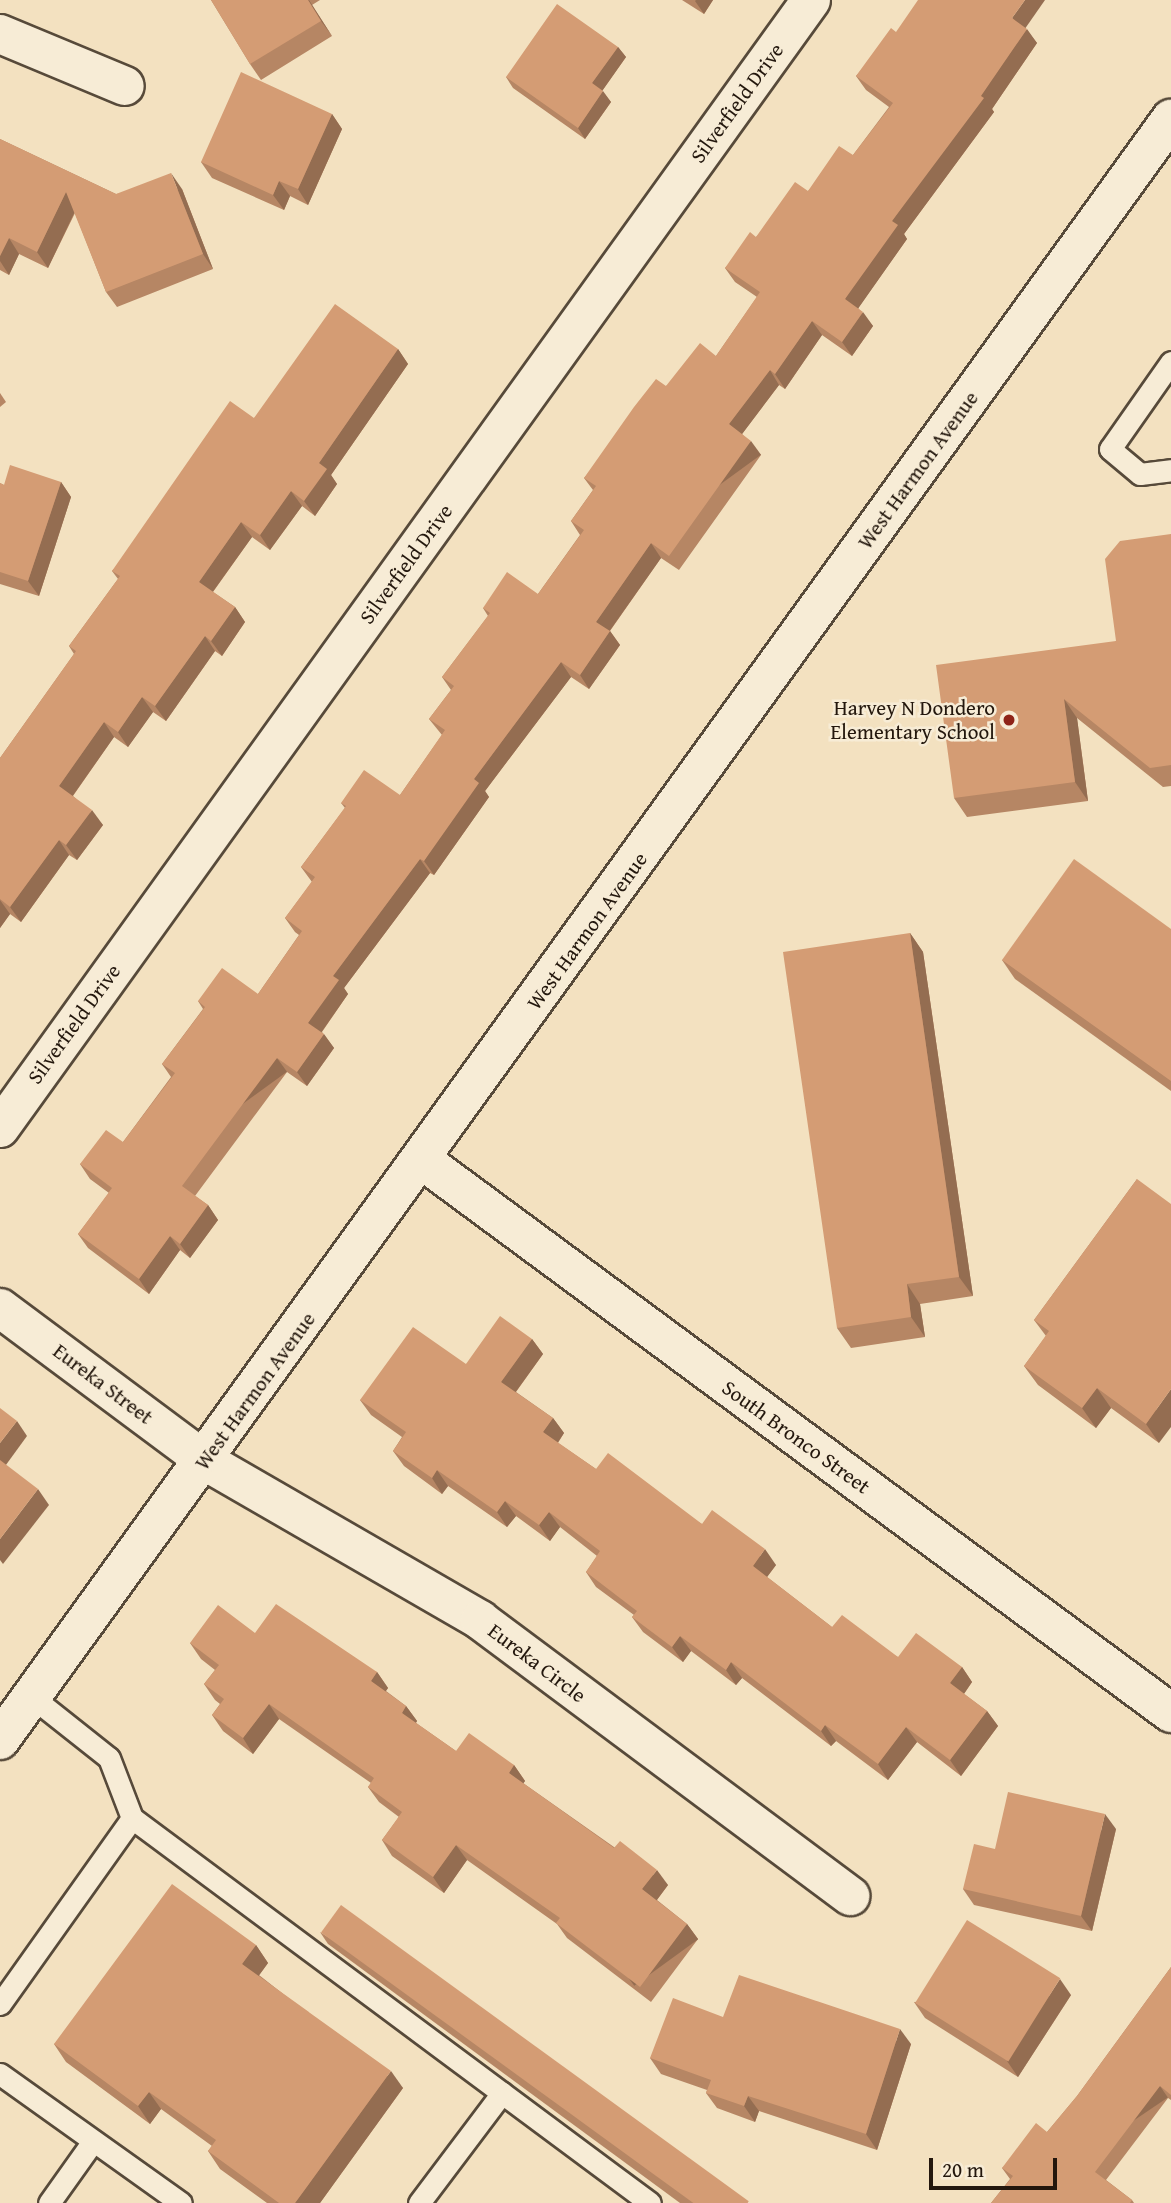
<!DOCTYPE html>
<html>
<head>
<meta charset="utf-8">
<style>
	body { margin:0 }
	#map { position:relative; width:1171px; height:2203px; overflow:hidden; background:#f3e1c0; font-family:"Gentium Book Plus",serif }
	div>[style] { position:absolute }
	[style*='--x'] { left:calc(var(--x)*1px); top:calc(var(--y)*1px); width:calc(var(--w)*1px); rotate:calc(var(--a)*1deg) }
	.roads { filter:drop-shadow(2px 0 #574a3a) drop-shadow(-2px 0 #574a3a) drop-shadow(0 2px #574a3a) drop-shadow(0 -2px #574a3a) }
	.lane>* { height:21px; margin:-10.5px; padding:0 10.5px; transform-origin:10.5px; border-radius:10.5px; background:#f7ecd6 }
	.street>* { height:38px; margin:-19px; padding:0 19px; transform-origin:19px; border-radius:19px; background:#f7ecd6 }
	.secondary>* { height:38px; margin:-19px; padding:0 19px; transform-origin:19px; border-radius:19px; background:#f7ecd6 }
	.wall>* { inset:0; background:#b68664 }
	.shaded-wall>* { inset:0; background:#946d51; transform-origin:0 0 }
	.building>* { inset:0; background:#d49c74; transform-origin:0 0 }
	.dots>* { width:19px; height:19px; translate:-50% -50%; box-sizing:border-box; border:4px solid #f7ecd6; border-radius:50% }
	span { translate:-50% -50%; white-space:nowrap; text-align:center; line-height:1.15; -webkit-text-stroke:5px #f7ecd6; paint-order:stroke }
	.street-label { font-size:21px; color:#23170d }
	.poi-label { font-size:21px; color:#23170d }
	.right { translate:-100% -50%; text-align:right }
	.scale { position:absolute; left:929px; top:2158px; width:128px; height:32px; box-sizing:border-box; border:4px solid #23170d; border-top:0; padding-left:9px; font-size:21px; line-height:24px; white-space:nowrap; color:#23170d; -webkit-text-stroke:5px #f7ecd6; paint-order:stroke }
</style>
</head>
<body>
<div id="map">
	<div class="roads">
		<div class="lane">
			<i style="--x:1171;--y:362;--w:106;--a:125"></i>
			<i style="--x:1110;--y:449;--w:39;--a:40"></i>
			<i style="--x:1140;--y:474;--w:31;--a:-7"></i>
			<i style="--x:32;--y:1697;--w:98;--a:38.4"></i>
			<i style="--x:109;--y:1758;--w:64;--a:69"></i>
			<i style="--x:0;--y:2004;--w:228;--a:-54.6"></i>
			<i style="--x:132;--y:1818;--w:645;--a:36.62"></i>
			<i style="--x:0;--y:2074;--w:222;--a:35.5"></i>
			<i style="--x:49;--y:2203;--w:76;--a:-54.6"></i>
			<i style="--x:419;--y:2203;--w:138;--a:-53"></i>
		</div>
		<div class="street">
			<i style="--x:0;--y:34;--w:135;--a:22.6"></i>
			<i style="--x:0;--y:1128;--w:1389;--a:-54.28"></i>
			<i style="--x:422;--y:1160;--w:931;--a:36.44"></i>
			<i style="--x:0;--y:1308;--w:256;--a:36.7"></i>
			<i style="--x:205;--y:1461;--w:318;--a:30"></i>
			<i style="--x:480;--y:1620;--w:462;--a:36.7"></i>
		</div>
		<div class="secondary">
			<i style="--x:0;--y:1740;--w:2000;--a:-54.16"></i>
		</div>
	</div>
	<div class="wall">
		<i style="clip-path:polygon(211px 0,320px 0,312px 5px,332px 36px,261px 80px,250px 64px)"></i>
		<i style="clip-path:polygon(682px 0,713px 0,704px 14px)"></i>
		<i style="clip-path:polygon(1025px 28px,1037px 43px,992px 109px,994px 112px,904px 234px,907px 239px,858px 308px,873px 326px,852px 356px,822px 335px,785px 389px,779px 385px,742px 434px,761px 455px,679px 570px,661px 558px,610px 631px,620px 645px,589px 689px,571px 677px,485px 791px,489px 797px,434px 875px,430px 873px,344px 988px,348px 994px,322px 1032px,334px 1048px,307px 1086px,287px 1072px,195px 1196px,208px 1205px,218px 1220px,190px 1258px,180px 1250px,149px 1294px,88px 1248px,78px 1234px,109px 1193px,90px 1179px,80px 1164px,123px 1142px,171px 1077px,162px 1064px,203px 1009px,198px 1001px,258px 994px,299px 935px,295px 932px,285px 918px,312px 882px,301px 867px,345px 808px,341px 803px,400px 795px,442px 735px,429px 719px,451px 690px,442px 677px,488px 616px,483px 608px,538px 594px,580px 535px,571px 521px,593px 490px,584px 478px,666px 386px,716px 356px,757px 297px,735px 282px,725px 268px,756px 237px,808px 191px,853px 155px,889px 107px,866px 90px,856px 76px,896px 32px)"></i>
		<i style="clip-path:polygon(618px 47px,626px 57px,602px 91px,611px 102px,585px 139px,513px 88px,506px 77px)"></i>
		<i style="clip-path:polygon(332px 114px,342px 129px,308px 205px,290px 196px,284px 210px,212px 178px,201px 162px)"></i>
		<i style="clip-path:polygon(0 139px,116px 194px,182px 189px,213px 269px,117px 307px,106px 292px,75px 213px,48px 268px,19px 254px,9px 275px,0 270px)"></i>
		<i style="clip-path:polygon(398px 349px,408px 364px,331px 475px,337px 484px,315px 516px,302px 506px,270px 550px,252px 537px,213px 592px,235px 607px,245px 622px,222px 656px,215px 651px,166px 721px,153px 712px,128px 747px,114px 737px,73px 796px,103px 825px,77px 860px,69px 855px,21px 922px,10px 914px,0 928px,0 758px,74px 654px,69px 646px,118px 579px,112px 571px,254px 418px)"></i>
		<i style="clip-path:polygon(0 393px,6px 402px,0 407px)"></i>
		<i style="clip-path:polygon(61px 482px,71px 497px,39px 596px,0 584px,0 483px,4px 485px)"></i>
		<i style="clip-path:polygon(1171px 534px,1171px 786px,1163px 787px,1077px 718px,1088px 801px,967px 817px,954px 798px,1116px 641px)"></i>
		<i style="clip-path:polygon(1171px 929px,1171px 1091px,1015px 979px,1002px 960px)"></i>
		<i style="clip-path:polygon(910px 933px,923px 952px,973px 1296px,920px 1304px,925px 1337px,851px 1348px,837px 1328px)"></i>
		<i style="clip-path:polygon(1137px 1179px,1159px 1443px,1111px 1408px,1096px 1428px,1038px 1385px,1024px 1366px,1046px 1336px,1034px 1320px)"></i>
		<i style="clip-path:polygon(532px 1339px,543px 1354px,516px 1392px,553px 1418px,564px 1433px,558px 1443px,596px 1469px,702px 1524px,776px 1565px,767px 1577px,832px 1627px,898px 1657px,962px 1667px,972px 1682px,964px 1694px,987px 1711px,998px 1726px,961px 1776px,917px 1742px,888px 1780px,836px 1741px,831px 1746px,742px 1678px,736px 1685px,691px 1651px,683px 1662px,643px 1632px,632px 1617px,634px 1615px,596px 1587px,586px 1572px,597px 1556px,560px 1527px,550px 1541px,516px 1516px,507px 1527px,448px 1486px,442px 1494px,404px 1466px,393px 1451px,402px 1437px,371px 1415px,360px 1400px,466px 1364px)"></i>
		<i style="clip-path:polygon(255px 1633px,377px 1672px,388px 1688px,386px 1691px,406px 1706px,417px 1721px,416px 1723px,456px 1751px,514px 1765px,525px 1781px,523px 1783px,668px 1885px,657px 1900px,687px 1924px,698px 1939px,651px 2002px,567px 1938px,557px 1924px,467px 1860px,444px 1893px,392px 1856px,382px 1840px,399px 1817px,379px 1802px,368px 1787px,371px 1783px,279px 1719px,253px 1754px,223px 1731px,212px 1715px,220px 1704px,215px 1700px,204px 1684px,215px 1670px,201px 1659px,190px 1643px)"></i>
		<i style="clip-path:polygon(1116px 1829px,1092px 1931px,974px 1905px,963px 1889px,995px 1849px)"></i>
		<i style="clip-path:polygon(320px 1932px,748px 2203px,680px 2203px,328px 1944px)"></i>
		<i style="clip-path:polygon(256px 1945px,268px 1963px,259px 1975px,403px 2088px,320px 2203px,267px 2203px,220px 2169px,208px 2151px,212px 2146px,161px 2109px,150px 2124px,66px 2062px,54px 2044px)"></i>
		<i style="clip-path:polygon(1171px 1967px,1171px 2100px,1168px 2098px,1106px 2180px,1132px 2200px,1134px 2203px,991px 2203px,1010px 2179px,1002px 2168px,1047px 2132px,1077px 2096px)"></i>
		<i style="clip-path:polygon(1071px 1995px,1018px 2077px,925px 2018px,914px 2002px)"></i>
		<i style="clip-path:polygon(723px 2017px,911px 2044px,877px 2150px,759px 2111px,755px 2122px,717px 2108px,706px 2093px,707px 2090px,661px 2074px,650px 2058px)"></i>
	</div>
	<div class="shaded-wall">
		<i style="clip-path:polygon(308px 0,309px 0,332px 36px,321px 21px)"></i>
		<i style="clip-path:polygon(696px 0,713px 0,704px 14px,695px 1px)"></i>
		<i style="clip-path:polygon(1025px 0,1045px 0,1022px 33px,1012px 18px)"></i>
		<i style="clip-path:polygon(1027px 29px,1037px 43px,992px 109px,994px 112px,904px 234px,907px 239px,855px 313px,845px 299px,892px 221px)"></i>
		<i style="clip-path:polygon(618px 47px,626px 57px,600px 94px,592px 83px)"></i>
		<i style="clip-path:polygon(603px 91px,611px 102px,585px 139px,578px 128px)"></i>
		<i style="clip-path:polygon(332px 114px,342px 129px,308px 205px,298px 189px)"></i>
		<i style="clip-path:polygon(171px 173px,182px 189px,213px 269px,203px 254px)"></i>
		<i style="clip-path:polygon(279px 181px,290px 196px,284px 210px,273px 195px)"></i>
		<i style="clip-path:polygon(66px 192px,77px 207px,48px 268px,37px 252px)"></i>
		<i style="clip-path:polygon(9px 238px,19px 254px,9px 275px,0 261px,0 256px)"></i>
		<i style="clip-path:polygon(863px 312px,873px 326px,852px 356px,842px 342px)"></i>
		<i style="clip-path:polygon(812px 321px,822px 335px,785px 389px,775px 374px)"></i>
		<i style="clip-path:polygon(398px 349px,408px 364px,331px 475px,337px 484px,315px 516px,304px 501px,319px 463px)"></i>
		<i style="clip-path:polygon(770px 370px,779px 385px,739px 438px,729px 424px)"></i>
		<i style="left:751px;top:441px;width:17px;height:141px;rotate:54deg"></i>
		<i style="clip-path:polygon(61px 482px,71px 497px,39px 596px,28px 581px)"></i>
		<i style="clip-path:polygon(291px 491px,302px 506px,270px 550px,260px 535px)"></i>
		<i style="clip-path:polygon(241px 522px,252px 537px,209px 597px,199px 582px)"></i>
		<i style="clip-path:polygon(651px 543px,661px 558px,606px 636px,596px 622px)"></i>
		<i style="clip-path:polygon(235px 607px,245px 622px,222px 656px,211px 641px)"></i>
		<i style="clip-path:polygon(610px 631px,620px 645px,589px 689px,580px 675px)"></i>
		<i style="clip-path:polygon(205px 636px,215px 651px,166px 721px,155px 706px)"></i>
		<i style="clip-path:polygon(561px 662px,571px 677px,485px 791px,489px 797px,434px 875px,424px 861px,474px 779px)"></i>
		<i style="clip-path:polygon(142px 697px,153px 712px,128px 747px,118px 732px)"></i>
		<i style="clip-path:polygon(1064px 699px,1077px 718px,1088px 801px,1075px 782px)"></i>
		<i style="clip-path:polygon(104px 722px,114px 737px,69px 801px,59px 786px)"></i>
		<i style="clip-path:polygon(92px 810px,103px 825px,77px 860px,66px 845px)"></i>
		<i style="clip-path:polygon(59px 840px,69px 855px,21px 922px,10px 907px)"></i>
		<i style="clip-path:polygon(420px 859px,430px 873px,344px 988px,348px 994px,318px 1037px,308px 1023px,333px 976px)"></i>
		<i style="clip-path:polygon(0 900px,10px 914px,0 928px)"></i>
		<i style="clip-path:polygon(910px 933px,923px 952px,973px 1296px,959px 1277px)"></i>
		<i style="clip-path:polygon(324px 1034px,334px 1048px,307px 1086px,297px 1072px)"></i>
		<i style="left:277px;top:1058px;width:17px;height:159px;rotate:54deg"></i>
		<i style="clip-path:polygon(208px 1205px,218px 1220px,190px 1258px,180px 1244px)"></i>
		<i style="clip-path:polygon(170px 1236px,180px 1250px,149px 1294px,139px 1279px)"></i>
		<i style="clip-path:polygon(907px 1284px,920px 1304px,925px 1337px,911px 1317px)"></i>
		<i style="clip-path:polygon(532px 1339px,543px 1354px,512px 1397px,501px 1382px)"></i>
		<i style="clip-path:polygon(1097px 1388px,1111px 1408px,1096px 1428px,1082px 1408px)"></i>
		<i style="clip-path:polygon(1171px 1389px,1171px 1427px,1159px 1443px,1146px 1424px)"></i>
		<i style="clip-path:polygon(553px 1418px,564px 1433px,554px 1448px,543px 1432px)"></i>
		<i style="clip-path:polygon(17px 1421px,27px 1436px,3px 1469px,0 1466px,0 1443px)"></i>
		<i style="clip-path:polygon(437px 1470px,448px 1486px,442px 1494px,432px 1478px)"></i>
		<i style="clip-path:polygon(38px 1489px,49px 1505px,3px 1564px,0 1560px,0 1539px)"></i>
		<i style="clip-path:polygon(505px 1501px,516px 1516px,507px 1527px,497px 1512px)"></i>
		<i style="clip-path:polygon(549px 1512px,560px 1527px,550px 1541px,539px 1525px)"></i>
		<i style="clip-path:polygon(765px 1549px,776px 1565px,764px 1581px,753px 1566px)"></i>
		<i style="clip-path:polygon(680px 1636px,691px 1651px,683px 1662px,672px 1647px)"></i>
		<i style="clip-path:polygon(731px 1662px,742px 1678px,736px 1685px,726px 1670px)"></i>
		<i style="clip-path:polygon(962px 1667px,972px 1682px,961px 1698px,950px 1683px)"></i>
		<i style="clip-path:polygon(377px 1672px,388px 1688px,382px 1696px,371px 1681px)"></i>
		<i style="clip-path:polygon(269px 1704px,279px 1719px,253px 1754px,243px 1738px)"></i>
		<i style="clip-path:polygon(406px 1706px,417px 1721px,412px 1728px,402px 1713px)"></i>
		<i style="clip-path:polygon(987px 1711px,998px 1726px,961px 1776px,950px 1760px)"></i>
		<i style="clip-path:polygon(825px 1725px,836px 1741px,831px 1746px,821px 1731px)"></i>
		<i style="clip-path:polygon(906px 1727px,917px 1742px,888px 1780px,878px 1764px)"></i>
		<i style="clip-path:polygon(514px 1765px,525px 1781px,520px 1788px,509px 1773px)"></i>
		<i style="clip-path:polygon(1105px 1814px,1116px 1829px,1092px 1931px,1081px 1916px)"></i>
		<i style="clip-path:polygon(456px 1845px,467px 1860px,444px 1893px,433px 1877px)"></i>
		<i style="clip-path:polygon(657px 1870px,668px 1885px,653px 1905px,642px 1889px)"></i>
		<i style="left:687px;top:1924px;width:19px;height:79px;rotate:54deg"></i>
		<i style="clip-path:polygon(256px 1945px,268px 1963px,255px 1981px,242px 1964px)"></i>
		<i style="clip-path:polygon(1060px 1979px,1071px 1995px,1018px 2077px,1007px 2061px)"></i>
		<i style="clip-path:polygon(900px 2029px,911px 2044px,877px 2150px,866px 2134px)"></i>
		<i style="clip-path:polygon(391px 2071px,403px 2088px,320px 2203px,295px 2203px)"></i>
		<i style="left:1160px;top:2086px;width:14px;height:108px;rotate:56deg"></i>
		<i style="clip-path:polygon(149px 2092px,161px 2109px,150px 2124px,138px 2106px)"></i>
		<i style="clip-path:polygon(748px 2096px,759px 2111px,755px 2122px,744px 2106px)"></i>
	</div>
	<div class="building">
		<i style="clip-path:polygon(211px 0,308px 0,321px 21px,250px 64px)"></i>
		<i style="clip-path:polygon(918px 0,1025px 0,1012px 18px,1027px 29px,981px 96px,984px 98px,892px 221px,898px 225px,845px 299px,863px 312px,842px 342px,812px 321px,775px 374px,770px 370px,729px 424px,751px 441px,669px 556px,651px 543px,596px 622px,610px 631px,580px 675px,561px 662px,474px 779px,479px 783px,424px 861px,420px 859px,333px 976px,339px 980px,308px 1023px,324px 1034px,297px 1072px,277px 1058px,182px 1186px,208px 1205px,180px 1244px,170px 1236px,139px 1279px,78px 1234px,112px 1188px,80px 1164px,106px 1130px,123px 1142px,175px 1073px,162px 1064px,205px 1007px,198px 1001px,222px 968px,258px 994px,302px 931px,285px 918px,315px 877px,301px 867px,346px 806px,341px 803px,364px 770px,400px 795px,445px 730px,429px 719px,454px 686px,442px 677px,490px 613px,483px 608px,507px 572px,538px 594px,584px 530px,571px 521px,596px 486px,584px 478px,634px 407px,656px 379px,666px 386px,700px 343px,716px 356px,760px 292px,725px 268px,750px 232px,756px 237px,795px 182px,808px 191px,839px 146px,853px 155px,893px 103px,856px 76px,891px 28px,896px 32px)"></i>
		<i style="clip-path:polygon(557px 4px,618px 47px,592px 83px,603px 91px,578px 128px,506px 77px)"></i>
		<i style="clip-path:polygon(241px 72px,332px 114px,298px 189px,279px 181px,273px 195px,201px 162px)"></i>
		<i style="clip-path:polygon(0 139px,116px 194px,171px 173px,203px 254px,106px 292px,66px 192px,37px 252px,9px 238px,0 256px)"></i>
		<i style="clip-path:polygon(335px 304px,398px 349px,319px 463px,327px 469px,304px 501px,291px 491px,260px 535px,241px 522px,199px 582px,235px 607px,211px 641px,205px 636px,155px 706px,142px 697px,118px 732px,104px 722px,59px 786px,92px 810px,66px 845px,59px 840px,10px 907px,0 899px,0 758px,76px 651px,69px 646px,120px 576px,112px 571px,230px 401px,254px 418px)"></i>
		<i style="clip-path:polygon(10px 465px,61px 482px,28px 581px,0 572px,0 483px,4px 485px)"></i>
		<i style="clip-path:polygon(1171px 534px,1171px 765px,1150px 768px,1064px 699px,1075px 782px,954px 798px,936px 665px,1116px 641px,1105px 559px,1120px 541px)"></i>
		<i style="clip-path:polygon(1074px 859px,1171px 929px,1171px 1081px,1002px 960px)"></i>
		<i style="clip-path:polygon(910px 933px,959px 1277px,907px 1284px,911px 1317px,837px 1328px,783px 952px)"></i>
		<i style="clip-path:polygon(1137px 1179px,1171px 1204px,1171px 1389px,1146px 1424px,1097px 1388px,1082px 1408px,1024px 1366px,1049px 1331px,1034px 1320px)"></i>
		<i style="clip-path:polygon(500px 1316px,532px 1339px,501px 1382px,553px 1418px,543px 1432px,596px 1469px,608px 1453px,702px 1524px,712px 1510px,765px 1549px,753px 1566px,832px 1627px,842px 1615px,898px 1657px,916px 1633px,962px 1667px,950px 1683px,987px 1711px,950px 1760px,906px 1727px,878px 1764px,825px 1725px,821px 1731px,731px 1662px,726px 1670px,680px 1636px,672px 1647px,632px 1617px,637px 1611px,586px 1572px,600px 1551px,549px 1512px,539px 1525px,505px 1501px,497px 1512px,437px 1470px,432px 1478px,393px 1451px,406px 1432px,360px 1400px,413px 1327px,466px 1364px)"></i>
		<i style="clip-path:polygon(0 1408px,17px 1421px,0 1443px)"></i>
		<i style="clip-path:polygon(0 1460px,38px 1489px,0 1539px)"></i>
		<i style="clip-path:polygon(276px 1604px,377px 1672px,371px 1681px,406px 1706px,402px 1713px,456px 1751px,469px 1733px,514px 1765px,509px 1773px,614px 1848px,620px 1841px,657px 1870px,642px 1889px,687px 1924px,640px 1987px,556px 1923px,560px 1918px,456px 1845px,433px 1877px,382px 1840px,402px 1812px,368px 1787px,374px 1778px,269px 1704px,243px 1738px,212px 1715px,224px 1699px,204px 1684px,219px 1665px,190px 1643px,218px 1605px,255px 1633px)"></i>
		<i style="clip-path:polygon(1008px 1792px,1105px 1814px,1081px 1916px,963px 1889px,974px 1844px,995px 1849px)"></i>
		<i style="clip-path:polygon(172px 1884px,256px 1945px,242px 1964px,391px 2071px,295px 2203px,279px 2203px,208px 2151px,216px 2140px,149px 2092px,138px 2106px,54px 2044px)"></i>
		<i style="left:341px;top:1905px;width:504px;height:34px;rotate:36deg"></i>
		<i style="left:967px;top:1920px;width:110px;height:98px;rotate:32deg"></i>
		<i style="clip-path:polygon(1171px 1967px,1171px 2095px,1160px 2086px,1095px 2172px,1132px 2200px,1130px 2203px,991px 2203px,1013px 2176px,1002px 2168px,1036px 2123px,1047px 2132px,1077px 2096px)"></i>
		<i style="clip-path:polygon(739px 1975px,900px 2029px,866px 2134px,748px 2096px,744px 2106px,706px 2093px,711px 2080px,650px 2058px,673px 1998px,723px 2017px)"></i>
	</div>
	<div class="dots">
		<i style="left:1009px;top:720px;background:#8f2418"></i>
	</div>
	<div class="street-label">
		<span style="left:737px;top:103px;rotate:-54deg">Silverfield Drive</span>
		<span style="left:918px;top:470px;rotate:-54deg">West Harmon Avenue</span>
		<span style="left:406px;top:564px;rotate:-54deg">Silverfield Drive</span>
		<span style="left:587px;top:931px;rotate:-54deg">West Harmon Avenue</span>
		<span style="left:74px;top:1024px;rotate:-54deg">Silverfield Drive</span>
		<span style="left:103px;top:1384px;rotate:37deg">Eureka Street</span>
		<span style="left:255px;top:1391px;rotate:-54deg">West Harmon Avenue</span>
		<span style="left:796px;top:1437px;rotate:36deg">South Bronco Street</span>
		<span style="left:537px;top:1663px;rotate:37deg">Eureka Circle</span>
	</div>
	<div class="poi-label">
		<span class="right" style="left:995px;top:720px">Harvey N Dondero<br>Elementary School</span>
	</div>
	<div class="scale">20 m</div>
</div>
</body>
</html>
